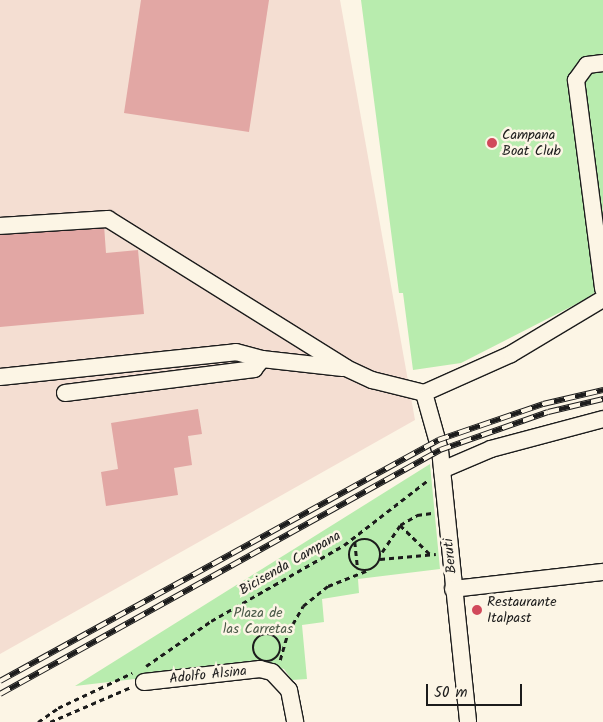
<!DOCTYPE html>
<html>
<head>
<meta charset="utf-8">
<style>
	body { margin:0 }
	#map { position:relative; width:603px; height:722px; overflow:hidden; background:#fcf5e5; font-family:Kalam,sans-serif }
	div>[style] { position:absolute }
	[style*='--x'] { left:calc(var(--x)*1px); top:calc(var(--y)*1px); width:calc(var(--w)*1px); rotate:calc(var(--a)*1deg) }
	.built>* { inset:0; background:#f4ded2 }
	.green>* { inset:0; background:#b8ecae }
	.building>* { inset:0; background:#e2a7a4 }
	.path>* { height:2.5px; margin-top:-1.25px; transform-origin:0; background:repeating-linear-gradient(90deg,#1c1c1c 0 5px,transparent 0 9px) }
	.path>.ring { margin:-1.25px; padding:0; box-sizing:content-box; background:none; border:2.5px solid #1c1c1c; border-radius:50% }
	.roads { filter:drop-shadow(1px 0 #1c1c1c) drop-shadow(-1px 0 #1c1c1c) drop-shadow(0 1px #1c1c1c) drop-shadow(0 -1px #1c1c1c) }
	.minor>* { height:16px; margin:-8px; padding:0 8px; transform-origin:8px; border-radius:8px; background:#fcf5e5 }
	.rail>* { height:5.5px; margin-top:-2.75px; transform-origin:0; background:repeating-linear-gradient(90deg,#fcf5e5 0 11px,#1c1c1c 0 22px); box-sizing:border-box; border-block:1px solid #1c1c1c }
	.dots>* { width:14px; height:14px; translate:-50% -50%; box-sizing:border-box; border:2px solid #fcf5e5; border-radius:50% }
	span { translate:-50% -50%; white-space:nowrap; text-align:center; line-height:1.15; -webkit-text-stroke:5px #fcf5e5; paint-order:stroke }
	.poi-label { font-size:14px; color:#1c1c1c }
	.left { translate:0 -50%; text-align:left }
	.street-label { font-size:14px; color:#1c1c1c }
	.park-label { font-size:14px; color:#4b5a48 }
	.scale { position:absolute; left:426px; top:684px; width:96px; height:22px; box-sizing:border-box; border:2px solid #1c1c1c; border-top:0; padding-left:6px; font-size:15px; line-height:18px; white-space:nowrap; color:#1c1c1c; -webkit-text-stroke:4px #fcf5e5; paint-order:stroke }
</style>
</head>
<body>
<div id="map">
	<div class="built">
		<i style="clip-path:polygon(0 0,340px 0,415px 420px,0 654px)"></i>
	</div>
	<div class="green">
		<i style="clip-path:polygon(361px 0,603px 0,603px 286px,586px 299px,461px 363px,413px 370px,403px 293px,399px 293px)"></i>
		<i style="clip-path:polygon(430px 464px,440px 569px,358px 579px,359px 593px,322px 599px,324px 622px,302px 625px,307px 679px,292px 680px,284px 669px,263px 664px,75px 686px)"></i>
	</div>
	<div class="building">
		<i style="clip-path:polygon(141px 0,269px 0,249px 132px,124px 113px)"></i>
		<i style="clip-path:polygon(104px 225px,106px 253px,138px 250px,144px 314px,0 327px,0 234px)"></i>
		<i style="clip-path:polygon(198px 409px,202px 434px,188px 436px,192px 465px,174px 468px,178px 495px,106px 506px,101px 472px,118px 469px,111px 423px)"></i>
	</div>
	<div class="path">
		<i style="--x:400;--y:525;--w:43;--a:44.1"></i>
		<i class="ring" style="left:349px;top:539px;width:29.5px;height:29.5px"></i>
		<i style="--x:355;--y:542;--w:27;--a:84"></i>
		<i style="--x:382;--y:552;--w:32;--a:-56"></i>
		<i style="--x:400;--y:525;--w:20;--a:-30"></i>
		<i style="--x:417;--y:515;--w:15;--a:-8"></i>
		<i style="--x:380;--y:559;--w:56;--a:-5.1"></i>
		<i class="ring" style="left:253px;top:634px;width:25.5px;height:25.5px"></i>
		<i style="--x:280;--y:660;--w:29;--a:-74"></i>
		<i style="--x:288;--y:632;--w:30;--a:-60"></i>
		<i style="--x:303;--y:606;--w:32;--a:-39"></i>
		<i style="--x:328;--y:586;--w:41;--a:-21.5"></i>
		<i style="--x:146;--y:666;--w:79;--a:-34.7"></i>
		<i style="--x:211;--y:621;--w:153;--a:-29.7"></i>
		<i style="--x:344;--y:545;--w:106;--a:-37.7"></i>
		<i style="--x:38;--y:722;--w:24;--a:-35"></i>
		<i style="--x:58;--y:708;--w:82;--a:-25.3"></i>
		<i style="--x:50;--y:722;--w:88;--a:-23.4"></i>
	</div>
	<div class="roads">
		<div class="minor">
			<i style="--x:603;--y:63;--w:16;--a:173"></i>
			<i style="--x:587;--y:65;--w:19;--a:126"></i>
			<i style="--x:576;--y:80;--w:211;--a:82.6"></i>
			<i style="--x:0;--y:226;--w:108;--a:-3.7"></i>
			<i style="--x:108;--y:219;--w:281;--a:32"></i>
			<i style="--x:346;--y:368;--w:29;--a:25"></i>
			<i style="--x:372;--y:380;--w:54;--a:14"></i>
			<i style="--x:424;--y:393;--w:95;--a:-24.1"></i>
			<i style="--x:511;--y:354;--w:107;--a:-30.9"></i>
			<i style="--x:0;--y:377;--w:237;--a:-6"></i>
			<i style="--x:236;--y:352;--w:27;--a:15"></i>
			<i style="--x:262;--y:359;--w:81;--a:6.4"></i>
			<i style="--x:65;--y:393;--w:191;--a:-7.2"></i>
			<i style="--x:254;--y:369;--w:13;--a:-51"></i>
			<i style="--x:424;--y:393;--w:59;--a:74.3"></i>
			<i style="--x:440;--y:450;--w:273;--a:84.1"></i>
			<i style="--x:442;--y:470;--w:53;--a:-23.2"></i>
			<i style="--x:491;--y:449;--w:116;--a:-15"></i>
			<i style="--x:453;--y:589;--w:151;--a:-6.5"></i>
			<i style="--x:144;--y:682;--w:117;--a:-6.4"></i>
			<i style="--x:260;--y:669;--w:12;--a:14"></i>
			<i style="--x:272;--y:672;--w:25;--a:47"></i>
			<i style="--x:289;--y:690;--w:33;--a:79"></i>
		</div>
	</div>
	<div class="rail">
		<i style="--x:0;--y:681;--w:500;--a:-28.8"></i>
		<i style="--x:438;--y:440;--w:111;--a:-18.9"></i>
		<i style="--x:543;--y:404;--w:62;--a:-13.1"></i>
		<i style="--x:0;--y:694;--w:503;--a:-29.01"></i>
		<i style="--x:440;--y:450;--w:114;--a:-19.4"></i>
		<i style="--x:548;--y:412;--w:57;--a:-13.3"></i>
	</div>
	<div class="dots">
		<i style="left:492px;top:143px;background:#d1495b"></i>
		<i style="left:477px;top:610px;background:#d1495b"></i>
	</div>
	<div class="poi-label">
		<span class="left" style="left:502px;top:143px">Campana<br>Boat Club</span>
		<span class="left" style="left:487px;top:610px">Restaurante<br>Italpast</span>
	</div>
	<div class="street-label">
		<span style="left:450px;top:556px;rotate:-96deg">Beruti</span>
		<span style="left:290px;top:563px;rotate:-30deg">Bicisenda Campana</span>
		<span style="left:208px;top:675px;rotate:-6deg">Adolfo Alsina</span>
	</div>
	<div class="park-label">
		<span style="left:258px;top:621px">Plaza de<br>las Carretas</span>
	</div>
	<div class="scale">50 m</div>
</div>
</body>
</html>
